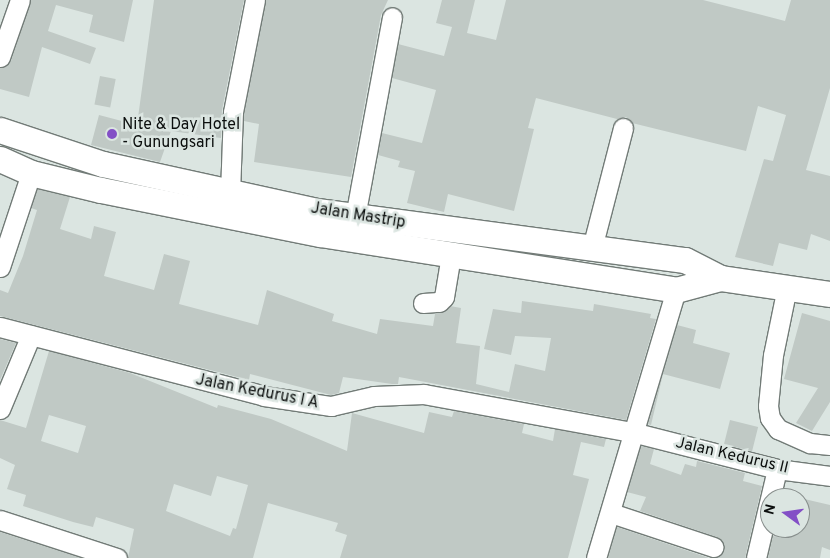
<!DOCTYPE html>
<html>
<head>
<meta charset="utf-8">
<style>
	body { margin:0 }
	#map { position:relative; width:830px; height:558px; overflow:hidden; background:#dbe5e1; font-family:Overpass,sans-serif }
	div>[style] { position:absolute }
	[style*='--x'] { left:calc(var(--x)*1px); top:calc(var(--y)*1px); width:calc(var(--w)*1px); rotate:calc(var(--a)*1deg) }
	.building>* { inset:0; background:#c0c9c5; transform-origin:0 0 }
	.roads { filter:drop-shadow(1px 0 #727b77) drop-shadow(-1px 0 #727b77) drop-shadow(0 1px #727b77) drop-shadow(0 -1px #727b77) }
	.minor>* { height:19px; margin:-9.5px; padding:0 9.5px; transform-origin:9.5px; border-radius:9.5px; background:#fff }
	.major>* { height:25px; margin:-12.5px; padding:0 12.5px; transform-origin:12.5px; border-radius:12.5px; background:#fff }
	.dots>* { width:14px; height:14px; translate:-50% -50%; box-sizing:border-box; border:2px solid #dbe5e1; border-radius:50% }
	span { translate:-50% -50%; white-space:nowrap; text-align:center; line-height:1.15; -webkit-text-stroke:5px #dbe5e1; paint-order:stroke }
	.poi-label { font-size:16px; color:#0c0f0e }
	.left { translate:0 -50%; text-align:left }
	.street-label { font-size:16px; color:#0c0f0e }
	.north { position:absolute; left:760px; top:488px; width:50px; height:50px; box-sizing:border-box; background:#dbe5e1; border:1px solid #888f8d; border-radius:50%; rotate:284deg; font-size:14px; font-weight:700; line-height:20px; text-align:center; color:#0c0f0e }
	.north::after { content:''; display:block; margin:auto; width:18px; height:22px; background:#834fc6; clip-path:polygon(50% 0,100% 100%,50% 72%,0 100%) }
</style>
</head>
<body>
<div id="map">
	<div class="building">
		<i style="clip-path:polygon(31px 0,133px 0,124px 42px,89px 32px,93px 15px,56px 5px,48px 31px,96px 48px,90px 64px,42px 47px,29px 97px,0 89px,0 68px,11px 61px)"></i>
		<i style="clip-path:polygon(154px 0,244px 0,222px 110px,221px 138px,171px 131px,160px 162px,91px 145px,99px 115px,137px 125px)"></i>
		<i style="clip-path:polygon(266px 0,388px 0,381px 15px,351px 177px,254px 162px,259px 124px,244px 121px,244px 113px)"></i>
		<i style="clip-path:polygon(442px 0,475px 0,467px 33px,496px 40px,506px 0,703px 0,785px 21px,791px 0,830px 0,830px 88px,806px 170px,830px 176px,830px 241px,811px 234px,807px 250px,779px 243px,773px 266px,735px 257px,764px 159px,773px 161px,786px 115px,758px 106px,746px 151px,632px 123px,626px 117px,617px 119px,536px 98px,528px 128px,534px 129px,514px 211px,448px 194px,444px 212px,407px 203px,415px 171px,398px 167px,400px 161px,378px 155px,382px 133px,422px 143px,436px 90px,392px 78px,398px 44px,444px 56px,452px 27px,436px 23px)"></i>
		<i style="left:100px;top:76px;width:16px;height:29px;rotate:11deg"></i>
		<i style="clip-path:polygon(37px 189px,70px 197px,60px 229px,91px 239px,94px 226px,116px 232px,104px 276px,154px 290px,164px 254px,190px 261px,179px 304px,258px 325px,267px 290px,334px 314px,332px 321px,377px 334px,380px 319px,433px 326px,435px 314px,450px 306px,461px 308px,456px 343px,480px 346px,476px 384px,509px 392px,515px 364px,545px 371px,551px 338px,515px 336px,511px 355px,484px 349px,493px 309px,521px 313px,522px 301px,593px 311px,594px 304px,651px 314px,650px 318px,656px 319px,626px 420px,399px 377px,398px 384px,392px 384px,343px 377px,339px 393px,331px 395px,250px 374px,249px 380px,0 316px,0 290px,8px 293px,23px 256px,37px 210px,31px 208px)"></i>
		<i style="clip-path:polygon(802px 313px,830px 321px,830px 402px,812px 431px,796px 423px,818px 388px,784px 379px)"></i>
		<i style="clip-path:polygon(677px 325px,696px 330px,693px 343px,730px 353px,720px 389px,663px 374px,651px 425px,648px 424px)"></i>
		<i style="clip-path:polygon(0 339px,16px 343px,0 380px)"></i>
		<i style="clip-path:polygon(evenodd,49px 351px,130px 373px,217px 408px,218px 405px,271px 419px,347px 451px,352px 413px,424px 433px,429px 412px,452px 417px,454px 411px,524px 424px,522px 433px,553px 441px,555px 429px,606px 439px,604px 447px,581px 442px,573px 475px,589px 479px,568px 558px,340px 558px,347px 535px,335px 531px,338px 523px,268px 503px,253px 558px,128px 558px,134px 529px,96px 517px,93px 527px,73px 522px,23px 506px,26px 495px,7px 489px,15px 465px,0 458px,0 420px,26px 428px,49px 351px,49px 415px,86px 426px,78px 453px,41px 441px,49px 415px,49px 351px,217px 476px,248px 485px,236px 529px,233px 528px,230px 536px,166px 511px,174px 484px,211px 496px,217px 476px)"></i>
		<i style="left:730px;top:420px;width:29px;height:25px;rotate:14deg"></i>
		<i style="clip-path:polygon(641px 446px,654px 449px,650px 464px,681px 475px,685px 464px,696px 467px,697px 461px,745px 473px,743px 481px,762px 486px,745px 558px,715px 558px,724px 550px,717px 537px,640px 511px,646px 497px,627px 492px)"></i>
		<i style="clip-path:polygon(800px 498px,830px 505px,830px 550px,822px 547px,820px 558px,768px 558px,773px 536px,781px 538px,784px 528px,800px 528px)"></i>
		<i style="clip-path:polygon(617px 527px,709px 558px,714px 558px,608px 558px)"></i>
		<i style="clip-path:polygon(0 532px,81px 558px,0 558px)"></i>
	</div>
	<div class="roads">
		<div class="minor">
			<i style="--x:0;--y:57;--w:60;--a:-70.7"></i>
			<i style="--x:230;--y:193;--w:81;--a:-87.9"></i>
			<i style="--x:233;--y:112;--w:114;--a:-78.9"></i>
			<i style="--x:355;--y:217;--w:203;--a:-79.5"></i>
			<i style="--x:592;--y:248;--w:124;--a:-75.5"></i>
			<i style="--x:0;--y:267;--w:99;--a:-71.7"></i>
			<i style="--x:787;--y:287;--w:69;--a:101.6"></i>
			<i style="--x:773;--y:355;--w:51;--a:95.6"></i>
			<i style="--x:768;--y:406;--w:12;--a:81"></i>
			<i style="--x:770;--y:418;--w:14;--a:54"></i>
			<i style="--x:778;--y:429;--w:35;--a:24"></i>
			<i style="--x:810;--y:443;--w:20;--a:6"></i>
			<i style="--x:423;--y:303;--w:16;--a:-4"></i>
			<i style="--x:439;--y:302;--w:7;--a:-45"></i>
			<i style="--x:444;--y:297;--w:43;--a:-80.5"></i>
			<i style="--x:0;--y:327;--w:273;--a:14.6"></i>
			<i style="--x:264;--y:396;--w:68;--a:8.5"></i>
			<i style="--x:331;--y:406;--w:44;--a:-13.1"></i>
			<i style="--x:374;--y:396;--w:50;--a:-2.3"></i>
			<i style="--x:424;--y:394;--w:216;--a:10.4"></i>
			<i style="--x:636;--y:433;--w:146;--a:14.3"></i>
			<i style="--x:777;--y:469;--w:53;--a:7.5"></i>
			<i style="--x:0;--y:409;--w:80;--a:-67.3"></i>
			<i style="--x:611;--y:513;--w:108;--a:18.4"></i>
			<i style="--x:0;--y:520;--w:123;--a:18"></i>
			<i style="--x:596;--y:558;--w:280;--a:-73.4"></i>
			<i style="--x:756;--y:558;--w:91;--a:-76.7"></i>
		</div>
		<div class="major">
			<i style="--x:0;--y:130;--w:108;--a:18.3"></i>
			<i style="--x:103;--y:164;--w:219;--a:12.4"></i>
			<i style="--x:317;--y:211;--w:371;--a:7.6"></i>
			<i style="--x:685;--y:260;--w:39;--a:27"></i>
			<i style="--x:720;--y:278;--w:111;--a:8.3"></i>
			<i style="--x:0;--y:159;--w:34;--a:24"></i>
			<i style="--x:31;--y:173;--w:72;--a:13.7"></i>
			<i style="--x:101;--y:190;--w:223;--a:11.4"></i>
			<i style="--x:320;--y:234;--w:360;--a:8.9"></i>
			<i style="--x:676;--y:290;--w:46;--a:-15.3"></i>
		</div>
	</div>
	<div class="dots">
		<i style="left:112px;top:134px;background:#834fc6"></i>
	</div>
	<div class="poi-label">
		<span class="left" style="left:122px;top:134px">Nite &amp; Day Hotel<br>- Gunungsari</span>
	</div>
	<div class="street-label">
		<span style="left:358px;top:216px;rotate:9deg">Jalan Mastrip</span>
		<span style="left:257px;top:392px;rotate:11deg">Jalan Kedurus I A</span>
		<span style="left:732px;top:456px;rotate:13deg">Jalan Kedurus II</span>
	</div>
	<div class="north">N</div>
</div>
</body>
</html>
